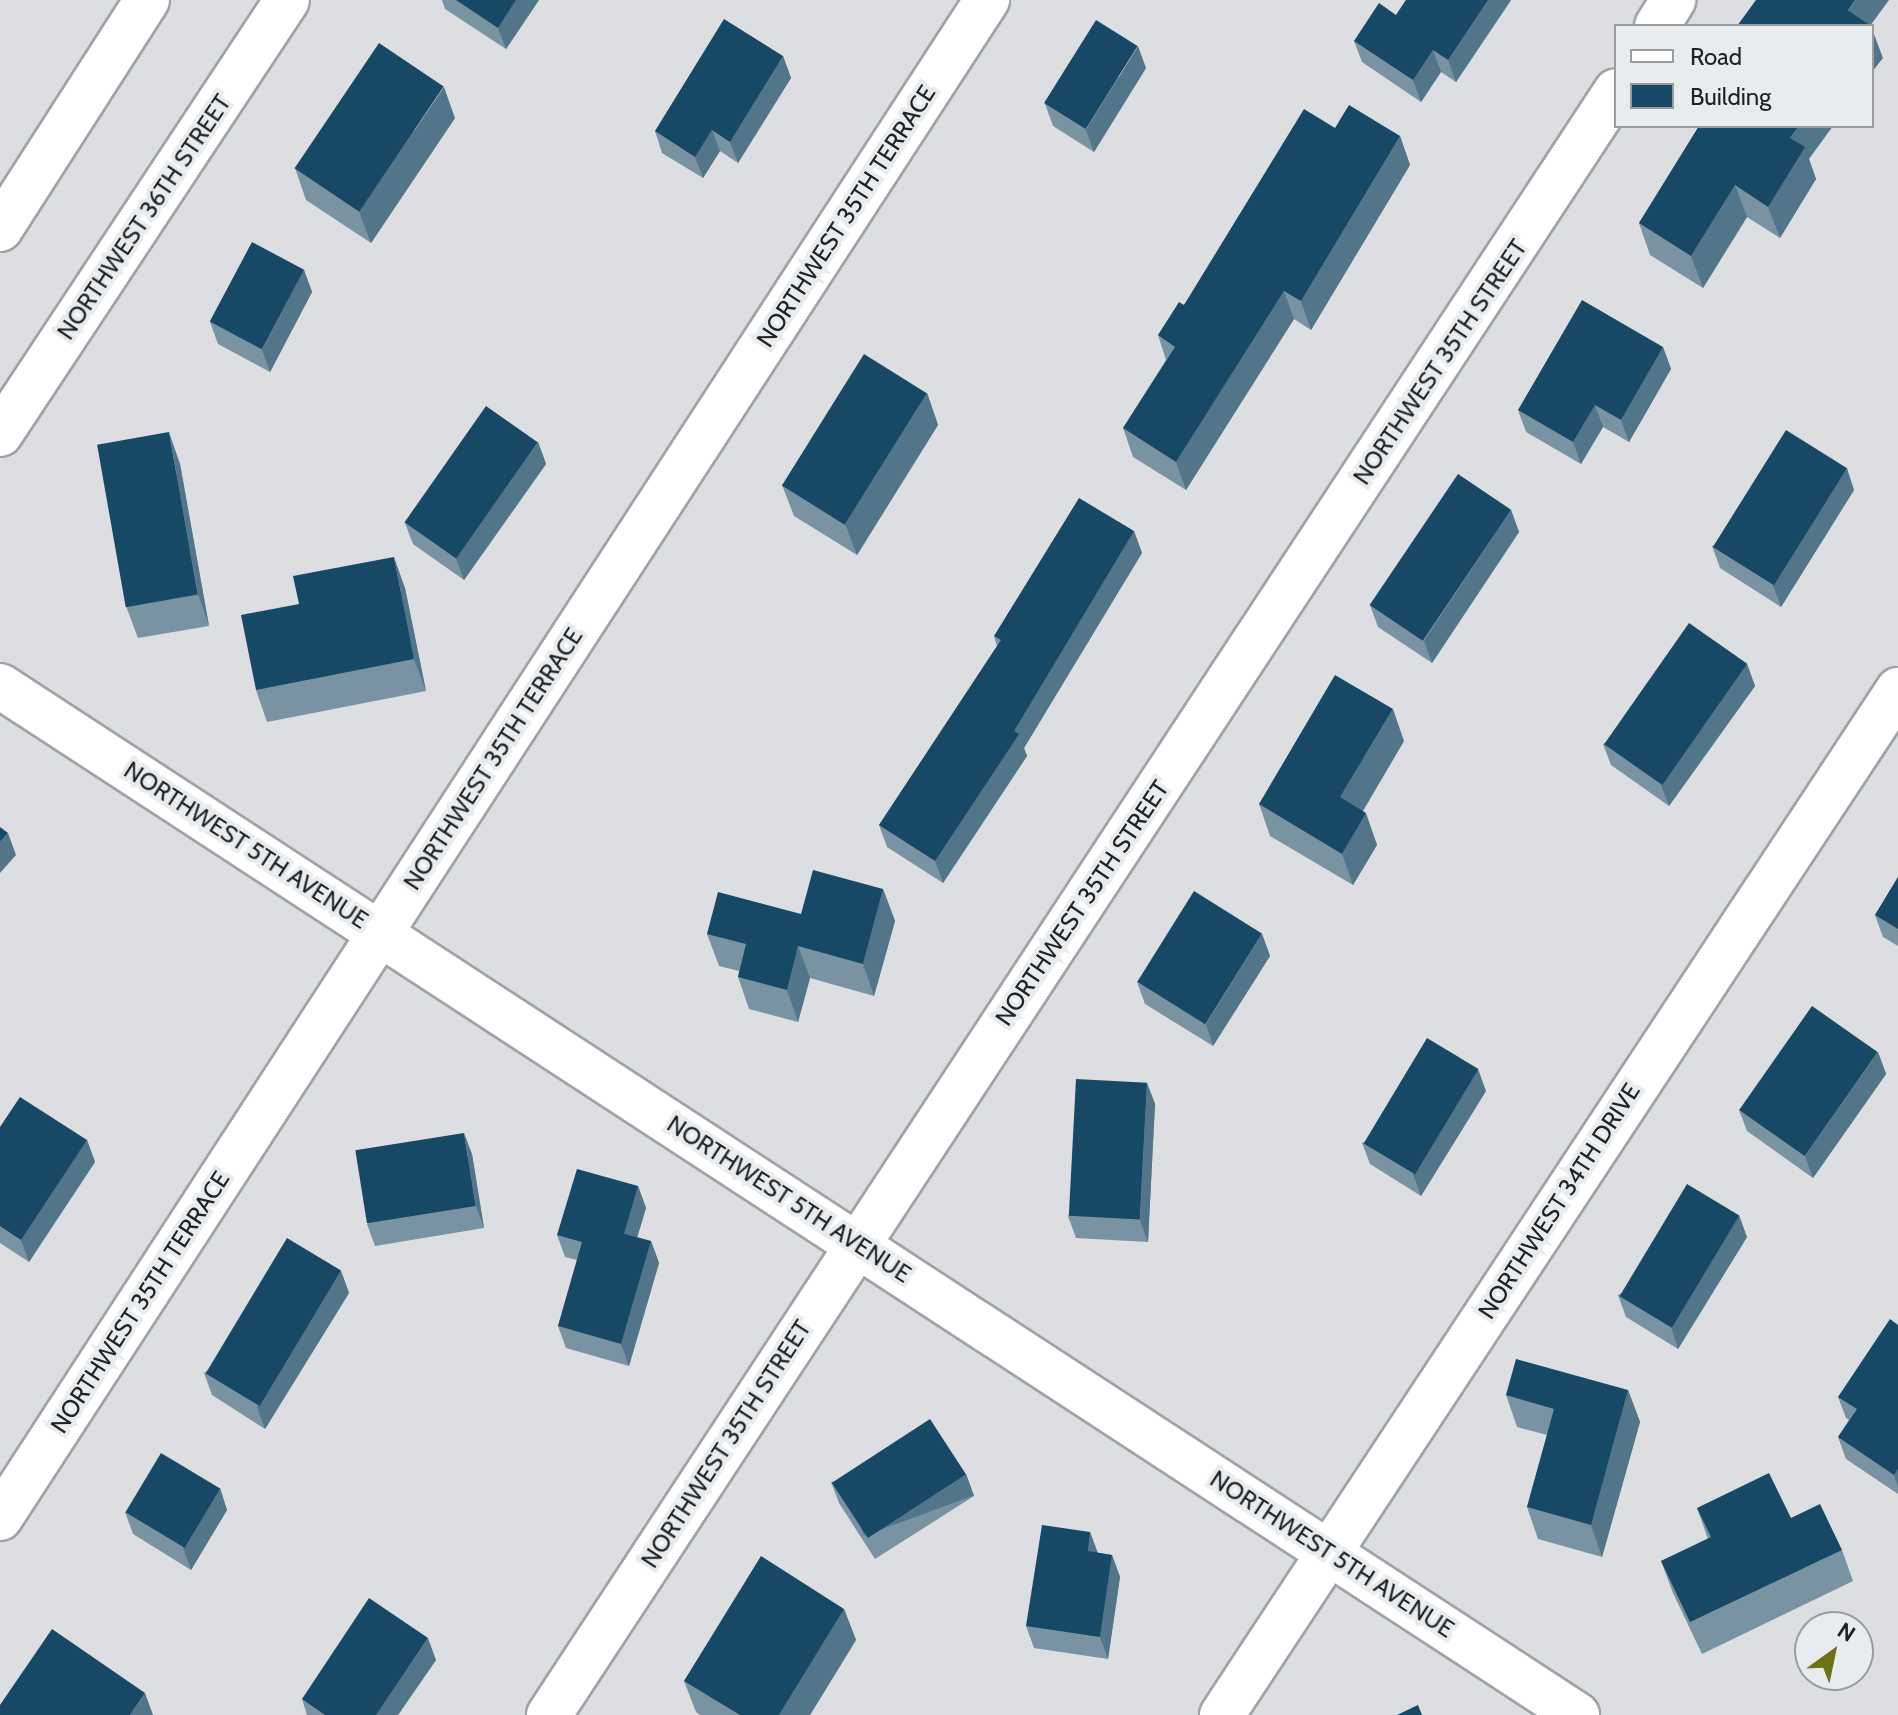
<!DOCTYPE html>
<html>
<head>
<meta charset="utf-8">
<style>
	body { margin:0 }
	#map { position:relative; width:1898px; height:1715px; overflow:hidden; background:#dcdee1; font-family:Cabin,sans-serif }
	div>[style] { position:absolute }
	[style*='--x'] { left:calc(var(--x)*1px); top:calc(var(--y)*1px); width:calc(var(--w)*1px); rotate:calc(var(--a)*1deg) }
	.roads { filter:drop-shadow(2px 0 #a0a3a5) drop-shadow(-2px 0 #a0a3a5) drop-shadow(0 2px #a0a3a5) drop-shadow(0 -2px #a0a3a5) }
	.street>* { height:44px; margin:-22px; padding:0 22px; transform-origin:22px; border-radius:22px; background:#fff }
	.wall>* { inset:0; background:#7a93a3 }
	.shaded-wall>* { inset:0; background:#52758a; transform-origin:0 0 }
	.building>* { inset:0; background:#174865; transform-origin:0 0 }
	span { translate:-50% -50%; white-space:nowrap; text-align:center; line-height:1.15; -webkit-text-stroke:8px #e9ecee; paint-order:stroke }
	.street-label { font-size:24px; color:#212223 }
	.legend { position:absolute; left:1614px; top:24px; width:260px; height:104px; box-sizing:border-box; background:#e9ecee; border:2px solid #999b9d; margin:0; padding:10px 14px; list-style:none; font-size:24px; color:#212223 }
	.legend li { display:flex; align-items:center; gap:16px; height:40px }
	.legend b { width:40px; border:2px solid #999b9d }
	.north { position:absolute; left:1794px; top:1611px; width:80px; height:80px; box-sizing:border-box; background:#e9ecee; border:2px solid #999b9d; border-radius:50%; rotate:33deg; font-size:22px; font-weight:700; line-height:32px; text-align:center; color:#212223 }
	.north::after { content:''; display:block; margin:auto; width:28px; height:36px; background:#6e7217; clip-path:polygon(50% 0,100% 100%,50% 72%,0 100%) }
</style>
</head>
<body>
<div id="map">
	<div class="roads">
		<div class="street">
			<i style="--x:1657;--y:26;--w:31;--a:-58"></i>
			<i style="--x:0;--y:229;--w:272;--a:-57.3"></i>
			<i style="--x:0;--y:434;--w:520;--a:-56.52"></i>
			<i style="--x:0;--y:686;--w:1883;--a:33.12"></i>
			<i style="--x:0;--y:1518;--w:1811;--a:-56.97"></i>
			<i style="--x:549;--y:1715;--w:1943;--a:-56.69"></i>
			<i style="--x:1222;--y:1715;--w:1228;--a:-56.59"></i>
		</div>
	</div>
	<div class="wall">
		<i style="clip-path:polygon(442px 0,539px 0,506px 49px,445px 9px)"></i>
		<i style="clip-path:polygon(1406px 0,1511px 0,1456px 82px,1441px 72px,1421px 102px,1362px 62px,1354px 41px,1396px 15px)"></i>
		<i style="clip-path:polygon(783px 56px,791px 78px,738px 163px,720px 151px,703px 178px,662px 153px,655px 131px)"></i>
		<i style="clip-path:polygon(1146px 68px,1094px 152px,1053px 126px,1045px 104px)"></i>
		<i style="clip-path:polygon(455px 118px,371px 243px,306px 200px,295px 168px)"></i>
		<i style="clip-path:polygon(1699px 126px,1809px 159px,1816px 179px,1780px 238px,1747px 217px,1703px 288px,1650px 255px,1639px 223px)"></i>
		<i style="clip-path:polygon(1335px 128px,1400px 136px,1410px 165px,1311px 330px,1294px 319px,1186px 490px,1133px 457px,1123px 428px,1166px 360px,1158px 335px)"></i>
		<i style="clip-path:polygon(304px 270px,312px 292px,270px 372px,218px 344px,210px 322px)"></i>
		<i style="clip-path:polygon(1663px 347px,1671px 369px,1629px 442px,1603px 427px,1581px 464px,1526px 432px,1518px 410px)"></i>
		<i style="clip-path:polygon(927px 393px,938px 425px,857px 555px,794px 516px,782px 485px)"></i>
		<i style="clip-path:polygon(538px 442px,546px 464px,464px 580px,413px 544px,405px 523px)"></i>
		<i style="clip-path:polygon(180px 464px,209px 626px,138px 638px,126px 606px)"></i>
		<i style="clip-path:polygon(1854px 490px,1781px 607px,1720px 568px,1712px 546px)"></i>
		<i style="clip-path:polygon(1511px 510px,1519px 532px,1432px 663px,1378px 627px,1370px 605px)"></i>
		<i style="clip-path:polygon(1134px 531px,1142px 553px,1024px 748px,1027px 756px,943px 883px,887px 847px,879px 825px,997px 646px,994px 636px)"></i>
		<i style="clip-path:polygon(405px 588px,426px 691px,267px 722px,256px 690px)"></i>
		<i style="clip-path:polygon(1747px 664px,1755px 686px,1669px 806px,1611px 765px,1603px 744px)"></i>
		<i style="clip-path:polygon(1404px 741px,1363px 811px,1377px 845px,1353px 885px,1270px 836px,1259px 804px)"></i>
		<i style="clip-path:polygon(1898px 877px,1898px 946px,1883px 937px,1875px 915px)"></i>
		<i style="clip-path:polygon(883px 889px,895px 921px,874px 996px,810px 978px,798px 1022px,749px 1009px,738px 977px,739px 971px,719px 966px,707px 934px,801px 914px)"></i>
		<i style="clip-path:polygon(1262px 934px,1270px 956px,1213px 1046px,1145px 1004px,1137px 982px)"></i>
		<i style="clip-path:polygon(1878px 1052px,1886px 1074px,1813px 1178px,1747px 1131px,1739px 1110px)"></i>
		<i style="clip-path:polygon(1147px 1083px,1155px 1104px,1148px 1242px,1076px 1238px,1068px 1216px)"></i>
		<i style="clip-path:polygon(1486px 1091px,1421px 1196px,1370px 1164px,1362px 1143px)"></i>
		<i style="clip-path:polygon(0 1127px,87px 1140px,95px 1162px,29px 1262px,0 1243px)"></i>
		<i style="clip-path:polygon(472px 1154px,484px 1228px,375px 1246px,367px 1224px)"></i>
		<i style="clip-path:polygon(638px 1186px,646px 1208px,637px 1237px,651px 1241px,659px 1263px,629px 1366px,566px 1348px,558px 1326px,577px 1260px,565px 1257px,557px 1235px)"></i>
		<i style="clip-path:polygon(1747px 1237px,1678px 1349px,1626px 1317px,1618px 1295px)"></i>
		<i style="clip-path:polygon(341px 1271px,349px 1293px,265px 1429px,212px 1395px,204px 1373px)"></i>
		<i style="clip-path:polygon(1898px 1325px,1898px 1494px,1846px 1459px,1838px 1437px,1849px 1420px,1846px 1418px,1838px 1397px)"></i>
		<i style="clip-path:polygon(1628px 1390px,1640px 1422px,1602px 1557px,1538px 1539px,1527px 1507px,1547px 1435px,1517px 1427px,1506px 1395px)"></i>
		<i style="clip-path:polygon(966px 1474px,974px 1496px,875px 1559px,839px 1503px,831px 1482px)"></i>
		<i style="clip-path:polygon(220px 1488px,227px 1510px,191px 1570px,133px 1534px,125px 1512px)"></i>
		<i style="clip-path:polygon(1697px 1508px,1791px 1518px,1842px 1550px,1853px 1581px,1702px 1654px,1673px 1593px,1661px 1561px,1708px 1539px)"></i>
		<i style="clip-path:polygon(1090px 1532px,1098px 1553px,1112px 1555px,1120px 1577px,1108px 1659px,1034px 1648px,1026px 1626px)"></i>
		<i style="clip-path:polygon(844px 1609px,856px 1640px,810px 1715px,700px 1715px,696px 1712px,684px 1681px)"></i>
		<i style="clip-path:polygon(436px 1660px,398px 1715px,307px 1715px,302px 1699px)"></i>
	</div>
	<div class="shaded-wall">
		<i style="clip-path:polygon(516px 0,539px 0,506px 49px,498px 28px)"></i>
		<i style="clip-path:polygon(1488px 0,1511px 0,1456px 82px,1448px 60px)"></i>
		<i style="clip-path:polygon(1855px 0,1889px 0,1870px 26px,1848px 10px)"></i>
		<i style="clip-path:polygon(1872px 29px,1883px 58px,1872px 72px)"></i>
		<i style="clip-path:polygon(1138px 46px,1146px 68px,1094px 152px,1086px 130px)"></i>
		<i style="clip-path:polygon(1433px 50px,1441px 72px,1421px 102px,1413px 80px)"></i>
		<i style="clip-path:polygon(783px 56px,791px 78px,738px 163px,730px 142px)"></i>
		<i style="clip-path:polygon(444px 87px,455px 118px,371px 243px,359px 212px)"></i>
		<i style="clip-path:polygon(1799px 126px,1833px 126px,1809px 159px,1816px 179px,1780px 238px,1768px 207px,1790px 138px)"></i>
		<i style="clip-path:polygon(712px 130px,720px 151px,703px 178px,695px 157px)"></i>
		<i style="clip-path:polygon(1400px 136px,1410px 165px,1311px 330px,1301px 301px)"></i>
		<i style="clip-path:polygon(1735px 185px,1747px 217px,1703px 288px,1691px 256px)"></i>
		<i style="clip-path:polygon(304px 270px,312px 292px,270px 372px,262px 350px)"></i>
		<i style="clip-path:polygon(1284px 291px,1294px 319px,1186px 490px,1176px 462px)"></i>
		<i style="clip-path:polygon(1663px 347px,1671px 369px,1629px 442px,1621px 420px)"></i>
		<i style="clip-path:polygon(927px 393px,938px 425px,857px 555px,845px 524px)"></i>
		<i style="clip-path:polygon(1595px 405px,1603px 427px,1581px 464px,1573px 442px)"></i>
		<i style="clip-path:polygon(169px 432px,180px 464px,209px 626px,198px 594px)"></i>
		<i style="clip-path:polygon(538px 442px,546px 464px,464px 580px,456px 558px)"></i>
		<i style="clip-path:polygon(1847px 468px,1854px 490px,1781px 607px,1773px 585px)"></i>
		<i style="clip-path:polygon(1511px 510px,1519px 532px,1432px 663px,1424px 641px)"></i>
		<i style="clip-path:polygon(1134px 531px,1142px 553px,1024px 748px,1027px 756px,943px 883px,935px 861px)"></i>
		<i style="clip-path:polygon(394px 557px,405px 588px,426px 691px,414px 659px)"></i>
		<i style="clip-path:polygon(1747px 664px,1755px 686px,1669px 806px,1661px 785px)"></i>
		<i style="clip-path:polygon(1393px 709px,1404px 741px,1352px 829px,1340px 797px)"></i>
		<i style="clip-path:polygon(1366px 813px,1377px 845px,1353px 885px,1342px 854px)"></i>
		<i style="clip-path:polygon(8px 833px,16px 855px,0 873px,0 842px)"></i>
		<i style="clip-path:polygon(883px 889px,895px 921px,874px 996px,863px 964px)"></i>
		<i style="clip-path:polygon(1262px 934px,1270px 956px,1213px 1046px,1206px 1024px)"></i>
		<i style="clip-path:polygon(798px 946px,810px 978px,798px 1022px,787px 990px)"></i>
		<i style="clip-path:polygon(1878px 1052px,1886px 1074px,1813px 1178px,1805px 1156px)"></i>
		<i style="clip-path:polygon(1478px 1069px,1486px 1091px,1421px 1196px,1413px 1174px)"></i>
		<i style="clip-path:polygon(1147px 1083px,1155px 1104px,1148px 1242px,1140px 1220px)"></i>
		<i style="clip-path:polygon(464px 1133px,472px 1154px,484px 1228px,476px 1206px)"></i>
		<i style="clip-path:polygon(87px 1140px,95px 1162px,29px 1262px,21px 1240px)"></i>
		<i style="clip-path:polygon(638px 1186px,646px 1208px,632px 1255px,624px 1234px)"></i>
		<i style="clip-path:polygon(1739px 1215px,1747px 1237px,1678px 1349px,1671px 1327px)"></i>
		<i style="clip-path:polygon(651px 1241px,659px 1263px,629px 1366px,621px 1344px)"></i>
		<i style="clip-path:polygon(341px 1271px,349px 1293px,265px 1429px,257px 1407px)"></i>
		<i style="clip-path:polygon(1628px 1390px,1640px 1422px,1602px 1557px,1591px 1525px)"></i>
		<i style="clip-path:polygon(1898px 1469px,1898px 1487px,1894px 1475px)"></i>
		<i style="left:966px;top:1474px;width:23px;height:117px;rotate:70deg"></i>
		<i style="clip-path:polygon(220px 1488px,227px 1510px,191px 1570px,183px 1548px)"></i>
		<i style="clip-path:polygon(1090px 1532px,1098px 1554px,1088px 1551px)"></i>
		<i style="clip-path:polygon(1112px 1555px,1120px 1577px,1108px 1659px,1100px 1637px)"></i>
		<i style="clip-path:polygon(844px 1609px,856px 1640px,810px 1715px,779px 1715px)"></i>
		<i style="clip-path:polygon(428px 1638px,436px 1660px,398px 1715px,376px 1715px)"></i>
		<i style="clip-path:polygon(145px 1693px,153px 1715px,130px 1715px)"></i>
	</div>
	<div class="building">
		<i style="clip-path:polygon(456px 0,516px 0,498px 28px)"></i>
		<i style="clip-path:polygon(1406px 0,1488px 0,1448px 60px,1433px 50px,1413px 80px,1354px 41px,1379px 3px,1396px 15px)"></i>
		<i style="clip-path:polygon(1756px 0,1855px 0,1848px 10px,1871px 26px,1737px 26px)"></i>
		<i style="clip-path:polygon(724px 19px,783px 56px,730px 142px,712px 130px,695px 157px,655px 131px)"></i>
		<i style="left:1096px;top:20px;width:49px;height:98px;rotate:32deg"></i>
		<i style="left:379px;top:43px;width:78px;height:151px;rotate:34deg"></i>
		<i style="clip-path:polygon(1349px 105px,1400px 136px,1301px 301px,1284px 291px,1176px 462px,1123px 428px,1175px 347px,1158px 335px,1179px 302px,1184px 305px,1304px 109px,1335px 128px)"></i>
		<i style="clip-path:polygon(1699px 126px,1799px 126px,1790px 138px,1805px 147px,1768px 207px,1735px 185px,1691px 256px,1639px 223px)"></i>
		<i style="left:252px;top:242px;width:59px;height:90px;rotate:28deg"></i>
		<i style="clip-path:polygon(1582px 300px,1663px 347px,1621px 420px,1595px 405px,1573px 442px,1518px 410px)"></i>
		<i style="left:864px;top:354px;width:74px;height:155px;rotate:32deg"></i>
		<i style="left:486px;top:406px;width:63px;height:142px;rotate:35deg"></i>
		<i style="left:1786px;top:430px;width:72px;height:138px;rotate:32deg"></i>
		<i style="left:169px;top:432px;width:165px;height:73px;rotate:80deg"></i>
		<i style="left:1458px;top:474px;width:64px;height:158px;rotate:34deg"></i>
		<i style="clip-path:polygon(1079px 498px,1134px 531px,1014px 731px,1019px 734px,935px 861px,879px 825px,1001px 640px,994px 636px)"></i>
		<i style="clip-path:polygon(394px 557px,414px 659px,256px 690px,241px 615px,299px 604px,293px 576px)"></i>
		<i style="left:1689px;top:623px;width:71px;height:148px;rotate:35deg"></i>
		<i style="clip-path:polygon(1335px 675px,1393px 709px,1340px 797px,1366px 813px,1342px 854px,1259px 804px)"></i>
		<i style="clip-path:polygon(0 827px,8px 833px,0 842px)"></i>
		<i style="clip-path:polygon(813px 870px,883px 889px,863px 964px,798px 946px,787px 990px,738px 977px,746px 944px,707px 934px,718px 892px,801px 914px)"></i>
		<i style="clip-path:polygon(1898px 877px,1898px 929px,1875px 915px)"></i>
		<i style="left:1194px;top:891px;width:80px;height:107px;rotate:32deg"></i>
		<i style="left:1812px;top:1006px;width:80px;height:127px;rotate:35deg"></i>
		<i style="left:1427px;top:1038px;width:60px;height:123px;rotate:31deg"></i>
		<i style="left:1076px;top:1079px;width:71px;height:137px;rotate:3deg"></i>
		<i style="clip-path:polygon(20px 1097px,87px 1140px,21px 1240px,0 1226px,0 1127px)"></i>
		<i style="left:464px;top:1133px;width:74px;height:110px;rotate:81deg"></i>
		<i style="clip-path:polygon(577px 1169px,638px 1186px,624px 1234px,651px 1241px,621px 1344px,558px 1326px,582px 1242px,557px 1235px)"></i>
		<i style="left:1687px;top:1184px;width:61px;height:131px;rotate:31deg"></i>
		<i style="left:287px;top:1238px;width:63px;height:158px;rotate:31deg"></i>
		<i style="clip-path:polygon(1890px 1319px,1898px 1325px,1898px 1469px,1894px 1475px,1838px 1437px,1857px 1409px,1838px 1397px)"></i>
		<i style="clip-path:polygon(1516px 1359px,1628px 1390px,1591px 1525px,1527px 1507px,1554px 1409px,1506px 1395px)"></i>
		<i style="left:930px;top:1419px;width:66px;height:117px;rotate:57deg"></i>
		<i style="left:161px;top:1453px;width:69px;height:69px;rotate:31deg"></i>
		<i style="clip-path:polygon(1769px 1473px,1791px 1518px,1820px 1504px,1842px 1550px,1690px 1622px,1661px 1561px,1711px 1537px,1697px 1508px)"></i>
		<i style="clip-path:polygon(1042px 1525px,1090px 1532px,1088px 1551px,1112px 1555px,1100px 1637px,1026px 1626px)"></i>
		<i style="clip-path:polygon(761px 1556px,844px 1609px,779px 1715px,740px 1715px,684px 1681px)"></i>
		<i style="clip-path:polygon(369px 1598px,428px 1638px,376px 1715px,325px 1715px,302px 1699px)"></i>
		<i style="clip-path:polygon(52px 1629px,145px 1693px,130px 1715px,0 1715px,0 1705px)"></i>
		<i style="clip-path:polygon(1418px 1705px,1422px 1715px,1397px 1715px)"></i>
	</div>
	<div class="street-label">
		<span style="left:846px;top:216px;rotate:-57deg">NORTHWEST 35TH TERRACE</span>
		<span style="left:144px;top:217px;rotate:-56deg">NORTHWEST 36TH STREET</span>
		<span style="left:1440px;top:362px;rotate:-56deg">NORTHWEST 35TH STREET</span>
		<span style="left:493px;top:759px;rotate:-57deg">NORTHWEST 35TH TERRACE</span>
		<span style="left:246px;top:845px;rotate:33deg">NORTHWEST 5TH AVENUE</span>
		<span style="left:1082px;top:903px;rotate:-56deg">NORTHWEST 35TH STREET</span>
		<span style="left:789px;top:1199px;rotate:33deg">NORTHWEST 5TH AVENUE</span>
		<span style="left:1559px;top:1201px;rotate:-57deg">NORTHWEST 34TH DRIVE</span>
		<span style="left:140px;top:1302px;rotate:-57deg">NORTHWEST 35TH TERRACE</span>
		<span style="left:726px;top:1444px;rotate:-57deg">NORTHWEST 35TH STREET</span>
		<span style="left:1332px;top:1554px;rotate:33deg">NORTHWEST 5TH AVENUE</span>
	</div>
	<ul class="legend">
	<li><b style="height:10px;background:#fff"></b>Road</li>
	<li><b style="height:22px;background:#174865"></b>Building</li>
	</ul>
	<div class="north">N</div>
</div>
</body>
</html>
